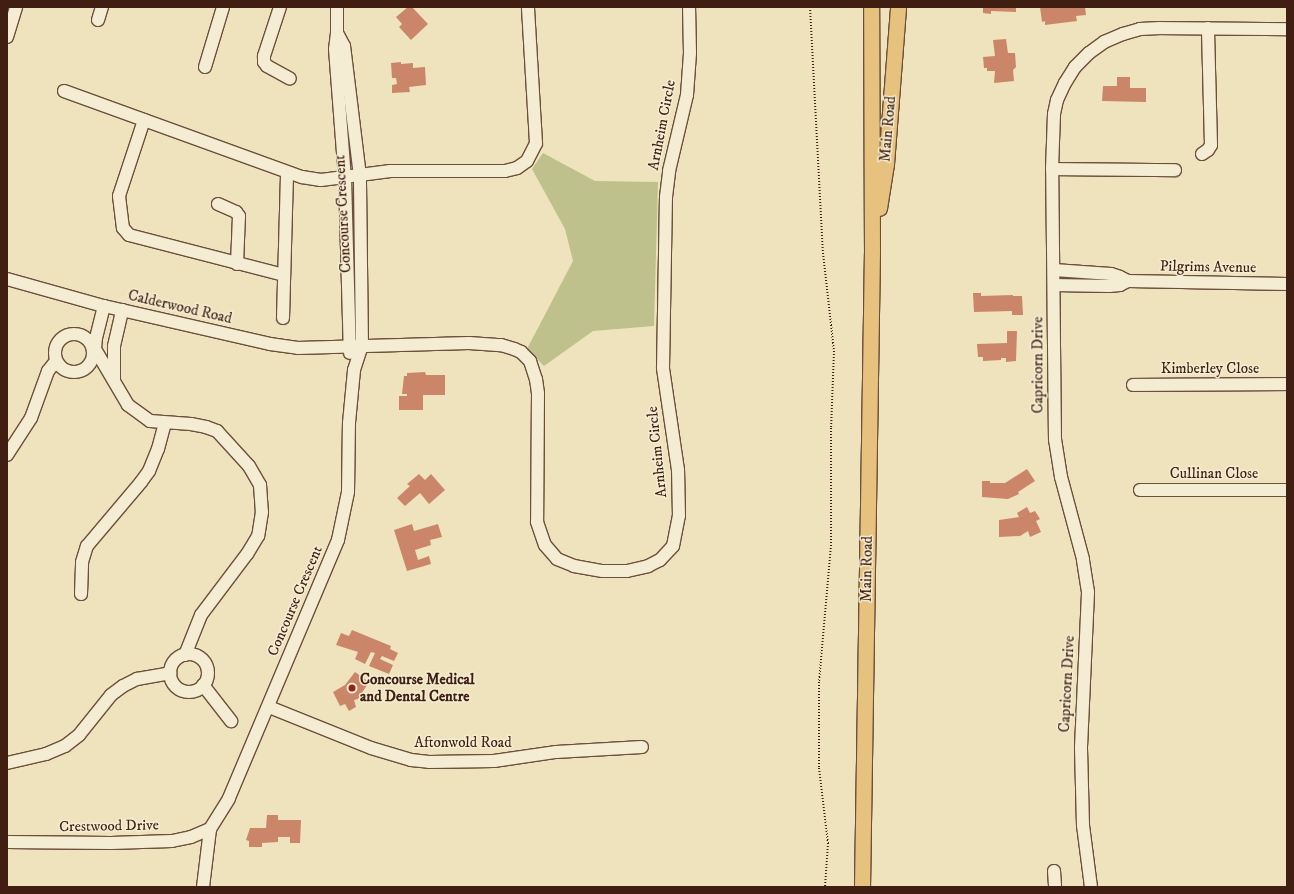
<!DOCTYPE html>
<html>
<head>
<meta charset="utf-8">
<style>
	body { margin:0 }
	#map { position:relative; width:1294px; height:894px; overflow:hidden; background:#eee3bc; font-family:"IM FELL DW Pica",serif }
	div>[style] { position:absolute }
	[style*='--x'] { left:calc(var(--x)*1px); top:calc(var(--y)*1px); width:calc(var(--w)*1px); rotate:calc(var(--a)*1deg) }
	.green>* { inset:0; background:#bfc18c }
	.building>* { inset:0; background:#cb866a }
	.path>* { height:2px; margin-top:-1px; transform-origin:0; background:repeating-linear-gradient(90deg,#401e11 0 1px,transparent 0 3px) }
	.roads { filter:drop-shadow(1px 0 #6c4f3c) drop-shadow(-1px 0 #6c4f3c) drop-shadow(0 1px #6c4f3c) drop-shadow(0 -1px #6c4f3c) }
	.minor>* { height:12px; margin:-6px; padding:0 6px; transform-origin:6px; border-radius:6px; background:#f4edd3 }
	.minor>.ring { margin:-6px; padding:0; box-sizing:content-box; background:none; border:12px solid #f4edd3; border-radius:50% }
	.major>* { height:15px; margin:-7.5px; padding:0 7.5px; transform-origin:7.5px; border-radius:7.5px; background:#e7c27e }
	.dots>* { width:11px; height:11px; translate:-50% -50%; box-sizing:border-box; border:2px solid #f4edd3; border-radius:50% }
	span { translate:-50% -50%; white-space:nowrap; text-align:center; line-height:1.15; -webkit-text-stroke:3px #f4edd3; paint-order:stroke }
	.street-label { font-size:15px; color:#401e11 }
	.poi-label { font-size:15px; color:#401e11; font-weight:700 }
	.left { translate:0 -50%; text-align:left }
	.frame { position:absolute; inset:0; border:8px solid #401e11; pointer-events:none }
</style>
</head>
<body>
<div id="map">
	<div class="green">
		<i style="clip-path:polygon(543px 153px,595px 181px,658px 182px,654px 326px,593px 331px,544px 366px,527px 349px,573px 261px,565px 229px,532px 169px)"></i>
	</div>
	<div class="building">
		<i style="clip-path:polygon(408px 7px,412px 7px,428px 24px,411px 40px,399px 27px,402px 24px,396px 17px)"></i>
		<i style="clip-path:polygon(983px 7px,1016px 7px,1016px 12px,991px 11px,991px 14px,983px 13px)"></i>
		<i style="clip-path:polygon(1040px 7px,1085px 7px,1086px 15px,1076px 16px,1077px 21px,1045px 25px,1045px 21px,1042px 22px)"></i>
		<i style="clip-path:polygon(1006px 39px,1008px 53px,1015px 53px,1016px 67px,1013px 70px,1014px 81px,994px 83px,995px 71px,987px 71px,987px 68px,984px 68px,983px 57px,995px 56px,993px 40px)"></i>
		<i style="clip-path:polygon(401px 62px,401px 64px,413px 63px,413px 68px,425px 67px,426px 85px,409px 87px,410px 92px,392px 93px,392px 85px,397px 84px,396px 78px,392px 78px,391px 63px)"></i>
		<i style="clip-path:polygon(1117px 77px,1130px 77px,1130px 88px,1146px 88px,1146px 102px,1102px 101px,1103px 86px,1117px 86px)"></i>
		<i style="clip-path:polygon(973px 293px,981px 293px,981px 296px,1013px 295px,1013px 296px,1022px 296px,1023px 315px,1012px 315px,1012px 311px,974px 312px)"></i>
		<i style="clip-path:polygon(1007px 331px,1017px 331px,1016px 361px,1006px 362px,1006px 358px,1001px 358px,1001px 360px,983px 361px,983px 357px,978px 357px,977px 344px,1007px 343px)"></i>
		<i style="clip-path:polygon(425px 372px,426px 375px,445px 375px,445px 395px,423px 395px,423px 410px,399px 410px,399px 396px,407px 396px,407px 394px,402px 394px,404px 376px,407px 376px,407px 373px)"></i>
		<i style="clip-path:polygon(1027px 469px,1035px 481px,1018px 492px,1019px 494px,1008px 499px,982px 497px,982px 481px,990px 481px,990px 483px,1005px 483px)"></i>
		<i style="clip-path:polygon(419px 474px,425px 480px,431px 474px,445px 490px,429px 504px,420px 493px,405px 506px,397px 498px,410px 486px,407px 484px)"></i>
		<i style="clip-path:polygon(1027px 507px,1030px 513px,1035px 511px,1040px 519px,1036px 521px,1041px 532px,1030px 537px,1028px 531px,1020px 536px,999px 537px,999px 520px,1019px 517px,1017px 513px)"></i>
		<i style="clip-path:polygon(412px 524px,414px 531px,438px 524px,442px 537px,430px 540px,431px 545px,415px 550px,418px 560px,429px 556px,431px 564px,407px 571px,394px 530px)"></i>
		<i style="clip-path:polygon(352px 630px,391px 646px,390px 649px,398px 653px,394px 661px,382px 656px,380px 659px,393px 665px,389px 674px,369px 666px,375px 653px,371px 652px,365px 664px,355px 659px,358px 652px,336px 645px,341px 633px,349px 636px)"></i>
		<i style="clip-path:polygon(355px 672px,369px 682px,358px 699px,354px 700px,356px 707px,349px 711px,345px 704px,340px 706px,333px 692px,345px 685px)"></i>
		<i style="clip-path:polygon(267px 815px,278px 815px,278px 820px,301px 820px,300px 843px,290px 843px,290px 837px,278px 837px,278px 842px,262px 843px,262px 847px,249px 847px,249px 841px,246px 840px,250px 828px,266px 828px)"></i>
	</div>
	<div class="path">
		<i style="--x:810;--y:7;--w:246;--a:87"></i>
		<i style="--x:823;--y:253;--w:99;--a:83.6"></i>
		<i style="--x:834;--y:351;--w:77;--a:92.2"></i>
		<i style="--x:831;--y:428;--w:117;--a:90"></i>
		<i style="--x:831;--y:545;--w:138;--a:95"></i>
		<i style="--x:819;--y:682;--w:86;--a:90"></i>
		<i style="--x:819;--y:768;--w:76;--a:83.2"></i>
		<i style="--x:828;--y:843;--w:44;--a:93.9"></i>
	</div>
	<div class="roads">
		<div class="minor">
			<i style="--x:280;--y:7;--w:52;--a:108.1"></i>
			<i style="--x:264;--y:56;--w:6;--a:90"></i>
			<i style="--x:264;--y:62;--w:5;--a:53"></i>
			<i style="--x:267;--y:66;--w:26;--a:29"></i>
			<i style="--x:337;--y:7;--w:26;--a:90"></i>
			<i style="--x:337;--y:33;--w:16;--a:97"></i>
			<i style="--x:335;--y:49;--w:129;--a:85.6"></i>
			<i style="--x:345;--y:178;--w:175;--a:88.4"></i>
			<i style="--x:98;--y:20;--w:14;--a:-73"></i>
			<i style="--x:7;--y:37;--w:31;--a:-73"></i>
			<i style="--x:205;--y:67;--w:63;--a:-73.3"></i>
			<i style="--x:64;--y:91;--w:253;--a:19.9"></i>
			<i style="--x:302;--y:177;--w:19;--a:9"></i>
			<i style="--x:321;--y:180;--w:70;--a:-7.4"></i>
			<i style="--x:390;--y:171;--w:115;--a:0"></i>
			<i style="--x:505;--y:171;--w:12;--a:-14"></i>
			<i style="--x:517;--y:168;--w:12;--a:-35"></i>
			<i style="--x:527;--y:161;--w:20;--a:-63"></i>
			<i style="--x:536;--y:143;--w:136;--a:-93.4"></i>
			<i style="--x:144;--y:120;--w:80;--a:108.2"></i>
			<i style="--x:119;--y:196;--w:32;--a:83"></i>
			<i style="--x:123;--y:228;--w:9;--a:49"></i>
			<i style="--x:129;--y:235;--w:160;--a:14.5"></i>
			<i style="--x:1202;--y:154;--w:7;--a:-34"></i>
			<i style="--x:1208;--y:150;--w:6;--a:-59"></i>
			<i style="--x:1211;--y:145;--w:117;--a:-91.5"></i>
			<i style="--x:1052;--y:169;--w:123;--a:0.5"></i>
			<i style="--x:218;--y:204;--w:20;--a:24"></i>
			<i style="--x:236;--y:212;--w:5;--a:53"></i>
			<i style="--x:239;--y:216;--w:48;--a:92.4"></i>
			<i style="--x:1054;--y:270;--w:57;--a:4"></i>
			<i style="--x:1111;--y:274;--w:9;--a:18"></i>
			<i style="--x:1120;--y:277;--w:9;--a:27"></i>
			<i style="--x:7;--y:279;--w:101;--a:15.6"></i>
			<i style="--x:104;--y:306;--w:170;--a:12.9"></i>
			<i style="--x:270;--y:344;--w:28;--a:8"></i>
			<i style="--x:298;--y:348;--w:171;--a:-1.7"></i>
			<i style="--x:469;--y:343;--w:32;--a:4"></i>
			<i style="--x:501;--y:345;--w:14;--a:17"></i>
			<i style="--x:514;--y:349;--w:8;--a:23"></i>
			<i style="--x:521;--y:352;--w:13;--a:45"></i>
			<i style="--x:530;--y:361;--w:19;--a:72"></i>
			<i style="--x:536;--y:379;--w:14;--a:82"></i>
			<i style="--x:538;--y:393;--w:129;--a:90.4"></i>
			<i style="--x:537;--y:522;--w:24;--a:71"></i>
			<i style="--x:545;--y:545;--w:18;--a:49"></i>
			<i style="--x:557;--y:559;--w:18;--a:22"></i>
			<i style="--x:574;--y:566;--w:29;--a:10"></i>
			<i style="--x:603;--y:571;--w:24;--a:0"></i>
			<i style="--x:627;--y:571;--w:22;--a:-13"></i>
			<i style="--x:648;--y:566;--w:13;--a:-27"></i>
			<i style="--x:660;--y:560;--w:19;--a:-47"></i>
			<i style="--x:673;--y:546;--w:31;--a:-79"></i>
			<i style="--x:679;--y:516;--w:46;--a:-91.2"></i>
			<i style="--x:678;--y:470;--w:103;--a:-98.4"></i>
			<i style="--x:663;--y:368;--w:171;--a:-89"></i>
			<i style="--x:666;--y:197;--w:26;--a:-83"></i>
			<i style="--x:669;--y:171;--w:78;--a:-76.7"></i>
			<i style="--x:687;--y:95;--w:42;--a:-85.9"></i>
			<i style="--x:690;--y:53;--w:46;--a:-91.2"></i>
			<i style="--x:1054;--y:285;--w:55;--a:1"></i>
			<i style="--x:1109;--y:286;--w:11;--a:-5"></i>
			<i style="--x:1120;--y:285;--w:9;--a:-27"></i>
			<i style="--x:1128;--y:281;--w:159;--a:1.1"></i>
			<i style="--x:104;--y:306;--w:32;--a:104"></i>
			<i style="--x:96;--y:337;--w:12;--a:95"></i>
			<i style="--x:95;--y:349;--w:65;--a:59.5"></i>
			<i style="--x:128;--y:405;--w:27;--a:36"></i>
			<i style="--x:150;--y:421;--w:41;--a:4.2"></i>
			<i style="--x:191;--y:424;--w:15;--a:11"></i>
			<i style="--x:206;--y:427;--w:12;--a:20"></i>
			<i style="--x:217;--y:431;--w:47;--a:47.6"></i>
			<i style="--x:249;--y:466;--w:22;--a:60"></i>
			<i style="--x:260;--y:485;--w:27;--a:86"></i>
			<i style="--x:262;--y:512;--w:24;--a:99"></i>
			<i style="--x:258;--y:536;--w:21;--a:121"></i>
			<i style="--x:247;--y:554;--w:76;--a:127"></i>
			<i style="--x:201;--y:615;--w:43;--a:111.8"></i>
			<i style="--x:283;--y:318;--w:145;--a:-88.4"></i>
			<i class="ring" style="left:55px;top:334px;width:26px;height:26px"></i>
			<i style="--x:114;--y:380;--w:34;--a:-90"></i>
			<i style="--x:114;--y:346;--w:37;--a:-77"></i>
			<i style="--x:1133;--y:385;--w:154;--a:-0.4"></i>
			<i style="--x:7;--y:455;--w:44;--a:-57"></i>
			<i style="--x:31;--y:418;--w:50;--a:-70.1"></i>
			<i style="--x:48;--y:371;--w:13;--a:-51"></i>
			<i style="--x:1140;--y:490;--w:147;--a:0"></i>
			<i style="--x:81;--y:594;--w:32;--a:-88"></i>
			<i style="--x:82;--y:562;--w:17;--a:-73"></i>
			<i style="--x:87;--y:546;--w:84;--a:-49.8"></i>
			<i style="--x:141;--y:482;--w:14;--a:-54"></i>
			<i style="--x:149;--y:471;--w:24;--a:-68"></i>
			<i style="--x:158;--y:449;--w:27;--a:-75"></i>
			<i class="ring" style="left:170px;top:654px;width:26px;height:26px"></i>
			<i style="--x:203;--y:685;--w:46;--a:52.1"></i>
			<i style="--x:269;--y:707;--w:110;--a:21.9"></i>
			<i style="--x:371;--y:748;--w:42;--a:16.7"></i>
			<i style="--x:411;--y:760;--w:18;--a:6"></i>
			<i style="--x:429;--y:762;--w:65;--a:-0.9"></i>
			<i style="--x:494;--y:761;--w:63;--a:-8.3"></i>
			<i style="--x:556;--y:752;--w:86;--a:-3.3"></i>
			<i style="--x:7;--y:763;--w:40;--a:-13"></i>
			<i style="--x:46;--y:754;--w:21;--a:-23"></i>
			<i style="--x:65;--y:746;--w:18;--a:-38"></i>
			<i style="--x:79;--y:735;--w:51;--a:-51.3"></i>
			<i style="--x:111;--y:695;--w:15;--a:-37"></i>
			<i style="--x:123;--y:686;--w:16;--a:-27"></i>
			<i style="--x:137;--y:679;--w:34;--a:-10"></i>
			<i style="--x:7;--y:842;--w:104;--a:0.6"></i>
			<i style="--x:111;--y:843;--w:61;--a:-1.9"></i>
			<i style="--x:172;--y:841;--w:19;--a:-12"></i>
			<i style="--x:191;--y:837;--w:21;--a:-23"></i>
			<i style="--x:1054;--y:871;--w:16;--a:86"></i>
			<i style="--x:203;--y:887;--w:58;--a:-83.1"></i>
			<i style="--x:210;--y:829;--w:36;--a:-58"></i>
			<i style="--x:229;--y:798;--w:280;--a:-67.1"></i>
			<i style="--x:338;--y:540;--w:49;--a:-78.2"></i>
			<i style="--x:348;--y:492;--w:69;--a:-89.2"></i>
			<i style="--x:349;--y:423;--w:53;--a:-84.6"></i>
			<i style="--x:354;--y:370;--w:25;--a:-72"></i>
			<i style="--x:362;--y:346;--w:170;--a:-90.7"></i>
			<i style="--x:360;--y:176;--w:131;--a:-97"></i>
			<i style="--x:344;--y:46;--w:15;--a:-118"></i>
			<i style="--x:1091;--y:887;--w:63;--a:-97.4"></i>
			<i style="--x:1083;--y:825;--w:78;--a:-91.5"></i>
			<i style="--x:1081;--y:747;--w:155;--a:-87.4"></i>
			<i style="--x:1088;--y:592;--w:33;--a:-99"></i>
			<i style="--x:1083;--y:559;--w:85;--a:-105"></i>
			<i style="--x:1061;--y:477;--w:37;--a:-99"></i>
			<i style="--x:1055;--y:440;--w:271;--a:-90.6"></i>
			<i style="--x:1052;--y:169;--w:55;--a:-87.9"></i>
			<i style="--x:1054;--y:114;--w:14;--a:-78"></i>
			<i style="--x:1057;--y:100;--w:19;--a:-65"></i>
			<i style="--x:1065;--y:83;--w:19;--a:-58"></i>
			<i style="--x:1075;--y:67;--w:20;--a:-45"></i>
			<i style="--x:1089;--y:53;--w:19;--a:-36"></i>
			<i style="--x:1104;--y:42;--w:21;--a:-23"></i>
			<i style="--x:1123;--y:34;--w:18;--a:-16"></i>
			<i style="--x:1140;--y:29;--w:20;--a:-3"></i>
			<i style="--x:1160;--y:28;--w:127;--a:0.5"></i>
		</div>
		<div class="major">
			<i style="--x:879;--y:208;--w:45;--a:-81"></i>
			<i style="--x:886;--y:164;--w:157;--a:-85.6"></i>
			<i style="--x:862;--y:887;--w:636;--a:-89.1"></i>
			<i style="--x:872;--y:251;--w:244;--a:-90.2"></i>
		</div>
	</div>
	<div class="dots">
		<i style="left:352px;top:688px;background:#8f2418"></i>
	</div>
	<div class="street-label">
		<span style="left:662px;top:125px;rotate:-79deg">Arnheim Circle</span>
		<span style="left:888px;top:129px;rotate:-85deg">Main Road</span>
		<span style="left:343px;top:214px;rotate:-93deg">Concourse Crescent</span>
		<span style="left:1208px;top:267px;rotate:1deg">Pilgrims Avenue</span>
		<span style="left:180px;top:307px;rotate:13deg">Calderwood Road</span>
		<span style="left:1038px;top:365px;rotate:-90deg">Capricorn Drive</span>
		<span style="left:1210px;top:369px">Kimberley Close</span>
		<span style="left:657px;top:452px;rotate:-96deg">Arnheim Circle</span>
		<span style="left:1214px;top:474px">Cullinan Close</span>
		<span style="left:867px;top:569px;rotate:-89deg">Main Road</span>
		<span style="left:295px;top:601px;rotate:-67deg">Concourse Crescent</span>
		<span style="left:1067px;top:684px;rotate:-87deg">Capricorn Drive</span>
		<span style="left:463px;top:743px">Aftonwold Road</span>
		<span style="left:109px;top:826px;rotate:-1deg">Crestwood Drive</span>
	</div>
	<div class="poi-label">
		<span class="left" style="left:360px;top:688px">Concourse Medical<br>and Dental Centre</span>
	</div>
	<div class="frame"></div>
</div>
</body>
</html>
